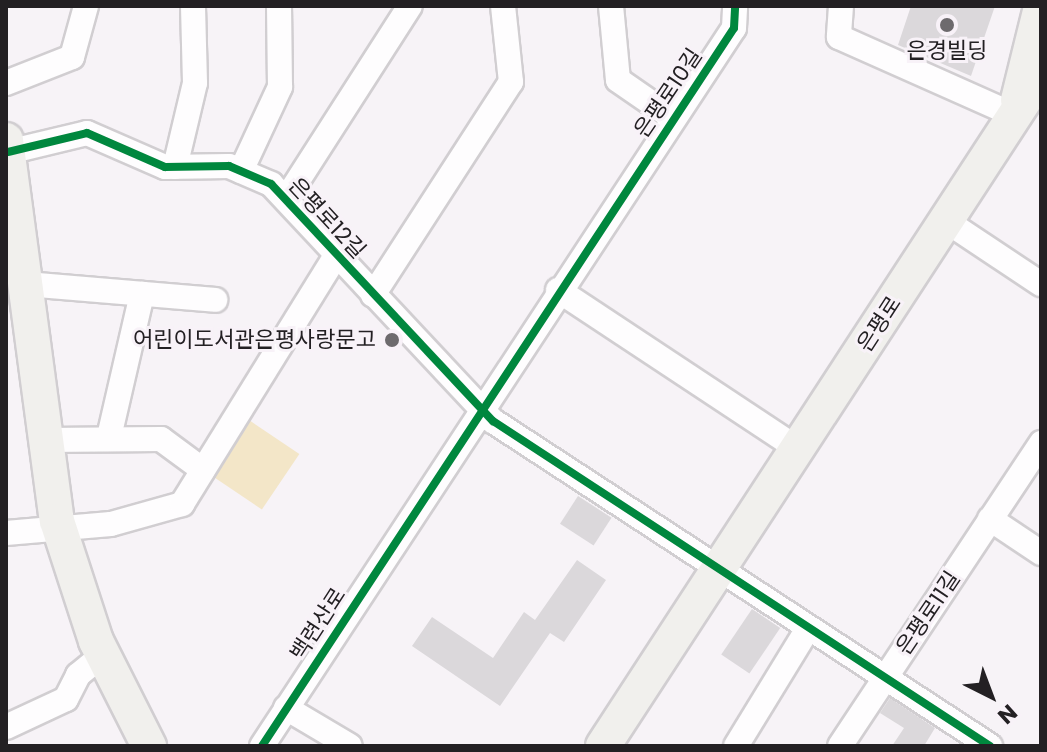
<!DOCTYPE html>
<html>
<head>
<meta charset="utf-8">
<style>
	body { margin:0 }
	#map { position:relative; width:1047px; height:752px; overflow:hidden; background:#f7f3f7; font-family:Poppins,"Noto Sans KR",sans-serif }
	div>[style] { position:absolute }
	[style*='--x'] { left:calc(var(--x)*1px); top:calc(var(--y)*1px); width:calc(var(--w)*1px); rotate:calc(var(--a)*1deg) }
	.green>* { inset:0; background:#f3e6c8; transform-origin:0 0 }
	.building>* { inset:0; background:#dbd8db; transform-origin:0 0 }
	.roads { filter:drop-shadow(2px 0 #d1ced1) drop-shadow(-2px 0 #d1ced1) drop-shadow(0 2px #d1ced1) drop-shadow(0 -2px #d1ced1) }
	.street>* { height:24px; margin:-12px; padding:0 12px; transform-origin:12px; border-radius:12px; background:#fefdfe }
	.secondary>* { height:34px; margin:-17px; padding:0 17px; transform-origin:17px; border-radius:17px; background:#f1f0ed }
	.cycleway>* { height:8px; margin:-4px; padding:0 4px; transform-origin:4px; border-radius:4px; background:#00873e }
	.dots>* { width:22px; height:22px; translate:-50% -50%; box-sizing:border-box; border:4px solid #f8f2f8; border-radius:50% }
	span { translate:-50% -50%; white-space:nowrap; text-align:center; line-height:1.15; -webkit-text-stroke:6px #f8f2f8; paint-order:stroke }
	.poi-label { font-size:22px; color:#232023 }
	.right { translate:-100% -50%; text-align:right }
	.street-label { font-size:22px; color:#232023 }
	.frame { position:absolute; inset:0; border:8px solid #232023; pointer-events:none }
	.north { position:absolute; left:951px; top:656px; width:80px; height:80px; -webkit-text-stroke:6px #f8f2f8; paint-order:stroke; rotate:138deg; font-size:22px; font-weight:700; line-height:32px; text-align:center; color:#232023 }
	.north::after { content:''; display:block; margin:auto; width:28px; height:36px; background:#232023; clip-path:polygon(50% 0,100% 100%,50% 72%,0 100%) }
</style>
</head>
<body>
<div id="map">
	<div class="green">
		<i style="left:243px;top:416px;width:68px;height:67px;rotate:34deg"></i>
	</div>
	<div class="building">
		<i style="clip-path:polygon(911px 6px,995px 6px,971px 76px,898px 45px)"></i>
		<i style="left:578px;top:496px;width:40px;height:33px;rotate:33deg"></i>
		<i style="clip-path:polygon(577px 560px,606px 580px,564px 642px,550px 633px,500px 706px,412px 646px,432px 617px,493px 658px,524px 612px,535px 620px)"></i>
		<i style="left:752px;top:609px;width:34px;height:55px;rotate:34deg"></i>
		<i style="clip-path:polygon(890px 698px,935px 728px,924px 746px,892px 746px,904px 728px,880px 713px)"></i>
	</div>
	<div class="roads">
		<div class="street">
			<i style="--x:611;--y:6;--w:74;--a:84.6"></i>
			<i style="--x:618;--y:80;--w:67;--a:34.6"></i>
			<i style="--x:841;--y:6;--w:31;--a:94"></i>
			<i style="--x:839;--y:37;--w:192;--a:24"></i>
			<i style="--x:6;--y:83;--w:71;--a:-21.5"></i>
			<i style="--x:72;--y:57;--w:53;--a:-74.6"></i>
			<i style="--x:8;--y:152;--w:81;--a:-13.5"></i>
			<i style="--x:87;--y:133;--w:85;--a:23.6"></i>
			<i style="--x:165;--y:167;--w:64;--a:-0.9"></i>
			<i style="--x:229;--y:166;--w:46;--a:23.2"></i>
			<i style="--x:271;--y:184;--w:325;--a:46.9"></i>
			<i style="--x:493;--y:421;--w:594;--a:33.18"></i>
			<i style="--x:175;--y:167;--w:86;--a:-76.6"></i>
			<i style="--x:195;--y:83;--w:77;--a:-91.5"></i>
			<i style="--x:241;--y:171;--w:93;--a:-65.1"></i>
			<i style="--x:280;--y:87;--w:81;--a:-90.7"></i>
			<i style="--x:286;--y:199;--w:229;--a:-57.3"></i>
			<i style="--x:946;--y:221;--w:114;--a:33.6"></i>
			<i style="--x:26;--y:284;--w:190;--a:4.8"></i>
			<i style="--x:558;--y:290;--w:287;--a:33.5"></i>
			<i style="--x:373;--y:295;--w:254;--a:-57.1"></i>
			<i style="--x:511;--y:82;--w:76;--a:-96"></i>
			<i style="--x:109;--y:437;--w:147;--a:-77"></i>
			<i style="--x:46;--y:440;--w:115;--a:-0.5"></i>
			<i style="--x:161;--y:439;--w:52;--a:36.4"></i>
			<i style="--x:990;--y:519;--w:61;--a:33.7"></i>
			<i style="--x:6;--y:533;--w:105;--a:-4.9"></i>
			<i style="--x:111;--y:524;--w:74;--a:-15.7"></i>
			<i style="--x:182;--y:504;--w:294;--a:-58.2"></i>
			<i style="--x:286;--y:708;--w:74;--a:30.7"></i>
			<i style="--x:6;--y:727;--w:66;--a:-25"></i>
			<i style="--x:66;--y:699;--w:27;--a:-63"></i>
			<i style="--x:78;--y:675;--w:32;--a:-39"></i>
			<i style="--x:262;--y:746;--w:859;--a:-56.68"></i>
			<i style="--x:734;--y:28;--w:22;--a:-87"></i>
			<i style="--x:736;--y:746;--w:136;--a:-58.5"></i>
			<i style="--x:840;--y:746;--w:364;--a:-56.4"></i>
		</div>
		<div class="secondary">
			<i style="--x:1018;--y:100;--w:96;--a:-76.1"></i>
			<i style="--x:6;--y:140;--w:384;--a:82.4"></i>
			<i style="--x:57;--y:521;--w:126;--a:72"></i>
			<i style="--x:96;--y:641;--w:118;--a:63.2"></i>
			<i style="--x:603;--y:746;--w:801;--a:-56.87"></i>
		</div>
	</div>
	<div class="cycleway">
		<i style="--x:8;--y:152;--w:81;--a:-13.5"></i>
		<i style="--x:87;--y:133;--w:85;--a:23.6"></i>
		<i style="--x:165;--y:167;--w:64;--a:-0.9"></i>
		<i style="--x:229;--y:166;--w:46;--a:23.2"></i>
		<i style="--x:271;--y:184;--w:325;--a:46.9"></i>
		<i style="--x:493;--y:421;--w:594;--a:33.18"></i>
		<i style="--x:262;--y:746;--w:859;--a:-56.68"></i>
		<i style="--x:734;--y:28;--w:22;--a:-87"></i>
	</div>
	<div class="dots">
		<i style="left:947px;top:25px;background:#6d6a6d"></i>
		<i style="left:392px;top:340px;background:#6d6a6d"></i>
	</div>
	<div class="poi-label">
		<span style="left:947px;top:51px">은경빌딩</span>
		<span class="right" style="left:376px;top:340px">어린이도서관은평사랑문고</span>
	</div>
	<div class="street-label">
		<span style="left:668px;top:93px;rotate:-56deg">은평로10길</span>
		<span style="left:327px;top:218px;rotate:47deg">은평로12길</span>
		<span style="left:879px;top:324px;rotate:-57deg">은평로</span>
		<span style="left:928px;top:613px;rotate:-56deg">은평로11길</span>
		<span style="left:318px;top:624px;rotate:-57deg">백련산로</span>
	</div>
	<div class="frame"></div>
	<div class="north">N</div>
</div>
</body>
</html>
